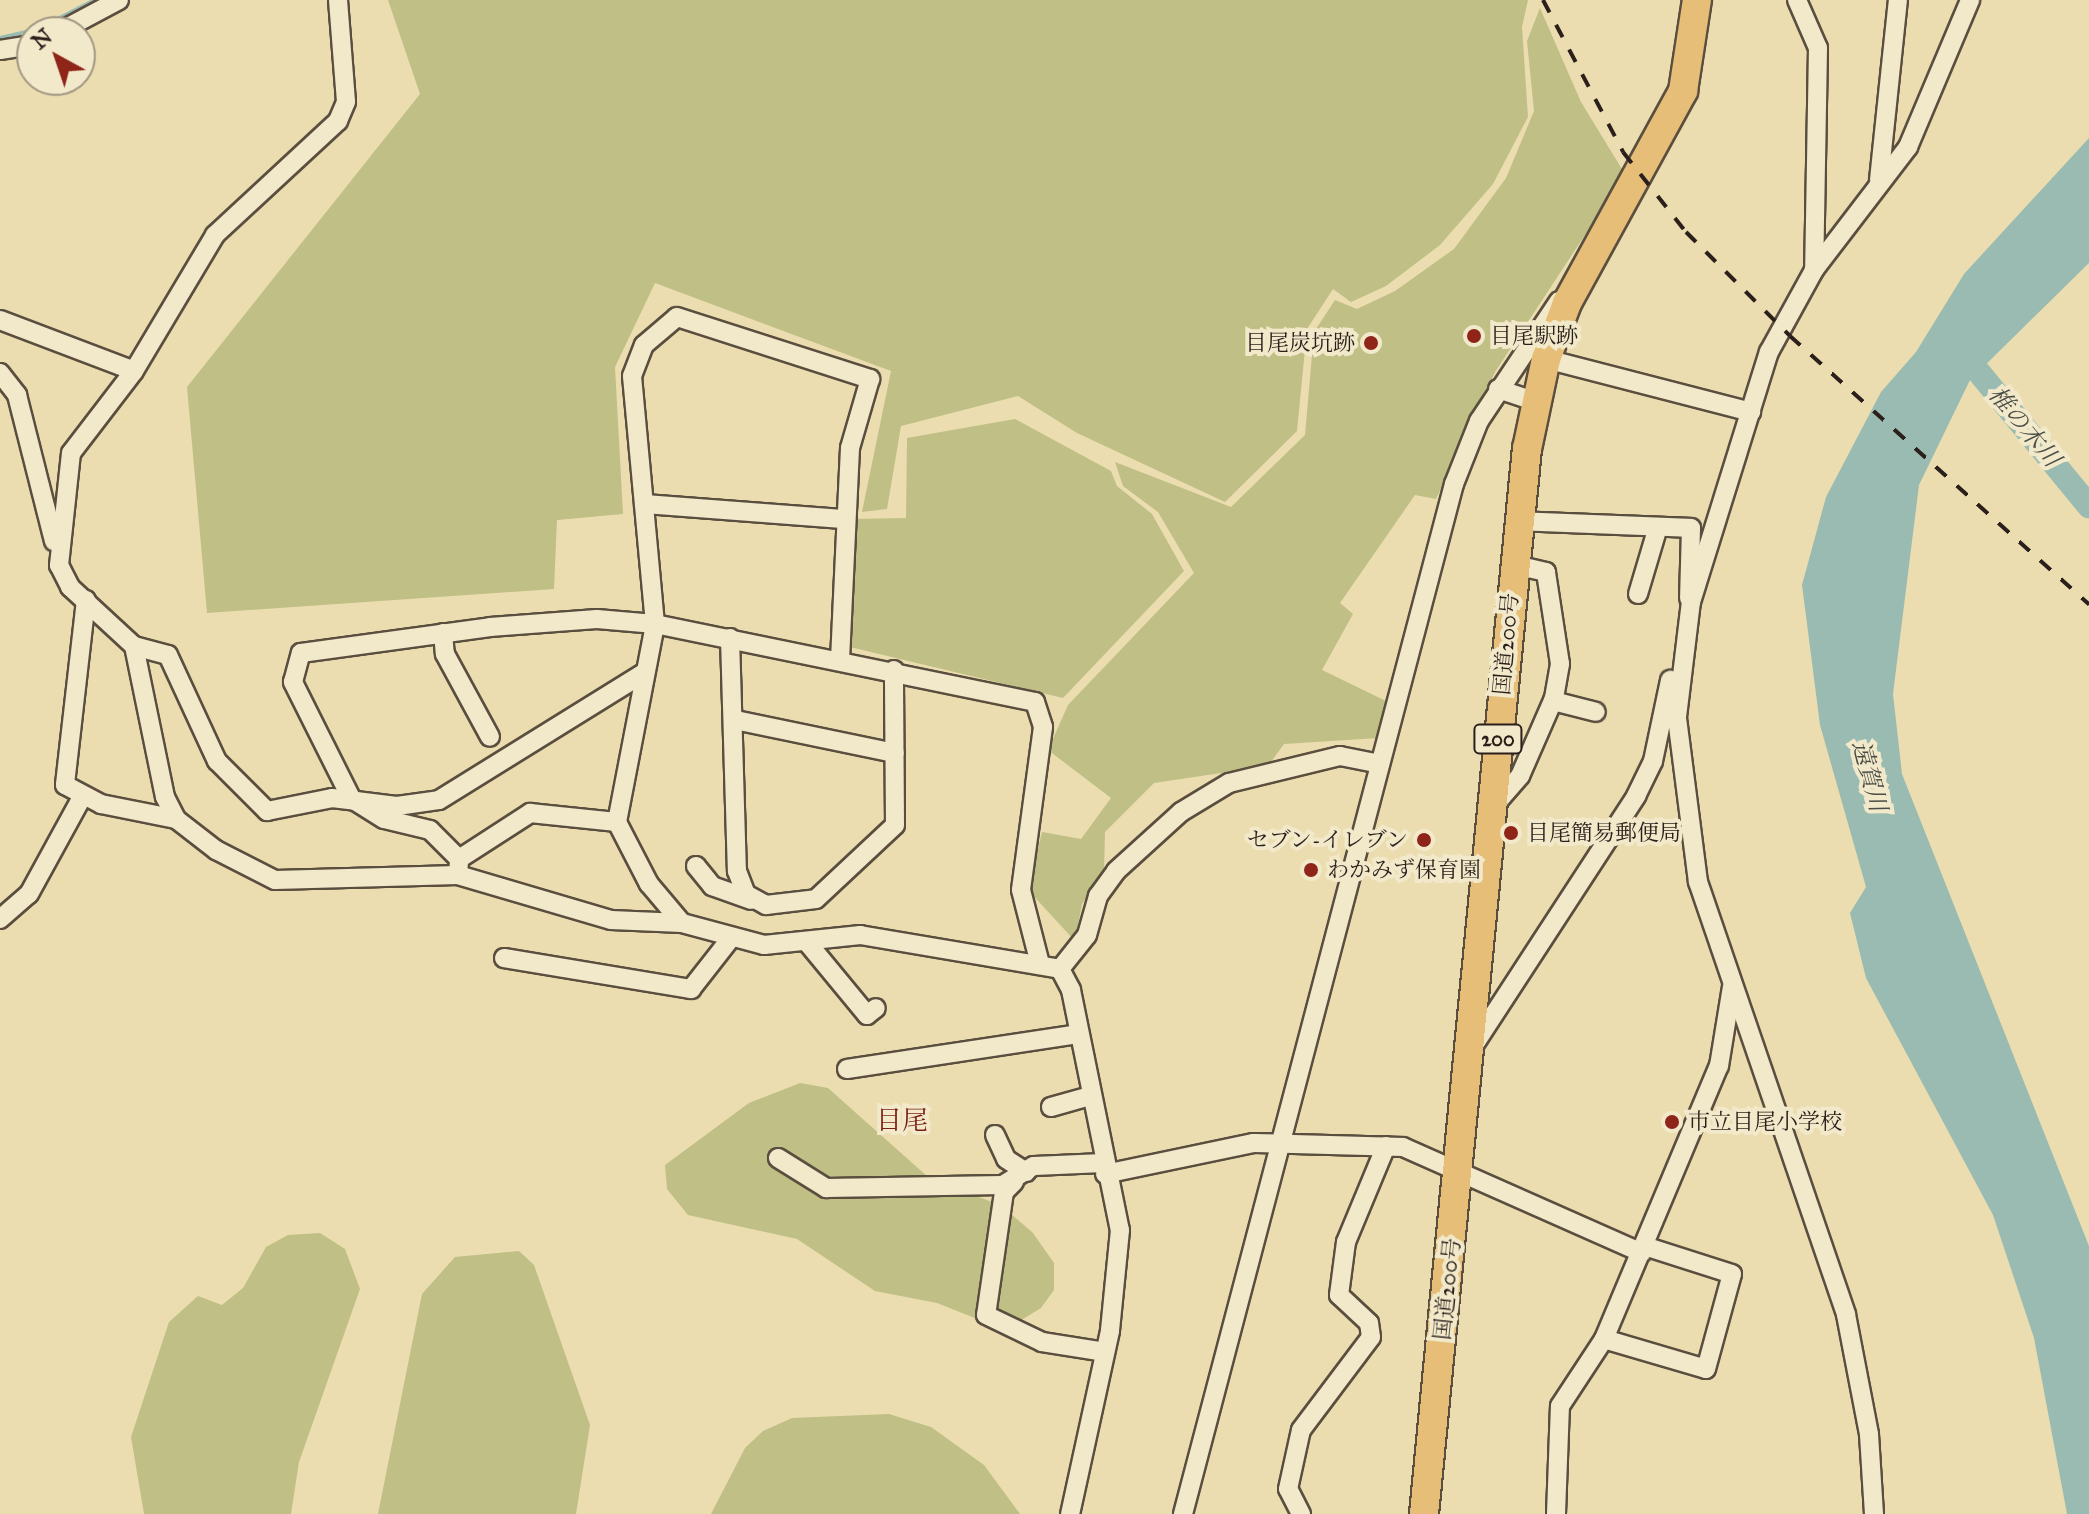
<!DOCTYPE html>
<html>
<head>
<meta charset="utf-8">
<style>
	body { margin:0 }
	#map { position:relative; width:2089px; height:1514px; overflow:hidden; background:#ebddaf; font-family:"IM FELL Great Primer","Noto Serif JP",serif }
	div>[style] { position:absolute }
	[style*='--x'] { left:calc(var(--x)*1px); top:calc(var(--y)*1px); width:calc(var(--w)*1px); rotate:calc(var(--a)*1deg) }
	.green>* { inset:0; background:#bfbf86 }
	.water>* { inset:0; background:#99bbb1 }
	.stream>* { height:4px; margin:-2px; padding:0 2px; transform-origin:2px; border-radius:2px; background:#99bbb1 }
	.river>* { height:24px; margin:-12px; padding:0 12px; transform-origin:12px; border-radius:12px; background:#99bbb1 }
	.roads { filter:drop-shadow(2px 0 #5a4e3f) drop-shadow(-2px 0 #5a4e3f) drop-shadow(0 2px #5a4e3f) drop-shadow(0 -2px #5a4e3f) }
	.minor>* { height:18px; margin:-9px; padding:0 9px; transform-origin:9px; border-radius:9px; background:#f2e9cb }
	.highway>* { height:28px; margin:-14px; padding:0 14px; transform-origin:14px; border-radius:14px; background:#e6be78 }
	.rail>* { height:4px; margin-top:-2px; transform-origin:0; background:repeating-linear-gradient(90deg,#2a1f1a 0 14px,transparent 0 28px) }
	.dots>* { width:22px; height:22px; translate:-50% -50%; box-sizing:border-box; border:4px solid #f2e9cb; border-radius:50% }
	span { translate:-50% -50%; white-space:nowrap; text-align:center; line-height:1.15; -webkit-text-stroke:8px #f2e9cb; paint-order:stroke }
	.shield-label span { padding:2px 6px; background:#f2e9cb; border:2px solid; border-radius:6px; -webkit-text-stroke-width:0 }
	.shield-label { font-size:20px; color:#2a1f1a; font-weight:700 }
	.poi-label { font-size:22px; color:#2a1f1a }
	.left { translate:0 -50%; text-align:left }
	.right { translate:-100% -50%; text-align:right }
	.street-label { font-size:22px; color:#2a1f1a }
	.water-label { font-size:24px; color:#4b4e47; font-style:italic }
	.quarter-label { font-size:26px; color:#7a1f14 }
	.north { position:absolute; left:16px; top:16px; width:80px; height:80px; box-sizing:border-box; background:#f2e9cb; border:2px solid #a29884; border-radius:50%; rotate:320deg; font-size:22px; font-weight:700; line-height:32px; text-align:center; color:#2a1f1a }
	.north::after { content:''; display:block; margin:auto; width:28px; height:36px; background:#8f2418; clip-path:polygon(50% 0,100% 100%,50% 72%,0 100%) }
</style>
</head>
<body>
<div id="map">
	<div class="green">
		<i style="clip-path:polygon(388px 0,1528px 0,1522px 27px,1528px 117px,1493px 184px,1440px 245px,1386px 286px,1351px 302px,1333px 289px,1307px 329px,1297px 431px,1225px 502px,1077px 433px,1018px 396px,901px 426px,887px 509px,862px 512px,891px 371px,655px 283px,615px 367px,623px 514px,557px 520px,554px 589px,207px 613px,187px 387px,420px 94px)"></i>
		<i style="clip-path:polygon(1540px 8px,1581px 102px,1625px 174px,1495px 372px,1436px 499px,1415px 495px,1340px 603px,1353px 614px,1322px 670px,1388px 702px,1378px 738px,1284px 744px,1268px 766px,1154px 783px,1105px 832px,1104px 871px,1082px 904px,1075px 941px,1028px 890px,1042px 832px,1081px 839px,1111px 798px,1048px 750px,1068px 705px,1194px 573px,1158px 512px,1123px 486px,1115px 462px,1231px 507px,1305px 435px,1314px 332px,1335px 300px,1357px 309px,1395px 291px,1454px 249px,1506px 178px,1534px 111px,1527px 41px)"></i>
		<i style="clip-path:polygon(1015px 419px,1111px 471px,1117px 486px,1152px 514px,1184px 571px,1063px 698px,850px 647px,846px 639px,850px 519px,906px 518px,907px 438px)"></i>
		<i style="clip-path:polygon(800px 1083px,828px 1088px,928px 1177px,1002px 1206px,1033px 1233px,1054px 1263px,1054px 1290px,1041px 1308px,1005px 1330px,937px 1303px,875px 1291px,797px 1239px,688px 1215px,667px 1189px,665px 1165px,749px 1103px)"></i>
		<i style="clip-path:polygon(320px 1233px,345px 1249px,360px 1289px,299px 1462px,291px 1514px,144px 1514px,131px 1437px,169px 1322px,198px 1296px,222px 1305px,243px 1288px,266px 1247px,288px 1235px)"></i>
		<i style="clip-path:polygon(519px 1251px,534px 1265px,590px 1425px,576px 1514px,378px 1514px,422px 1294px,455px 1257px)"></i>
		<i style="clip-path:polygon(889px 1414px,931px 1427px,984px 1465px,1020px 1514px,711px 1514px,745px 1448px,763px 1431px,792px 1418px)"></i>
	</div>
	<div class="water">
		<i style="clip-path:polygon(2089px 138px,2089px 263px,1970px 380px,1919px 485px,1893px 694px,1902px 774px,2089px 1246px,2089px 1514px,2067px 1514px,2034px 1338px,1993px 1215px,1866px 978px,1850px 913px,1866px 887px,1820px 725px,1802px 585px,1826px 497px,1881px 392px,1916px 352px,1964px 274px)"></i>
	</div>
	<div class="stream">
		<i style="--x:0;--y:38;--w:39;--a:-13"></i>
		<i style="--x:38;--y:29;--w:64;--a:-27"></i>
	</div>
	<div class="river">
		<i style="--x:1959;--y:348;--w:205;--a:50.6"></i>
	</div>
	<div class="roads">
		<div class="minor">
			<i style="--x:338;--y:0;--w:102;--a:85.5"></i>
			<i style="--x:346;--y:102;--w:21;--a:113"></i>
			<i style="--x:338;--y:121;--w:168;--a:137.2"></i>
			<i style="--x:215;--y:235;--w:158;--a:120.8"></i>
			<i style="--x:134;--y:371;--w:103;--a:127.5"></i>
			<i style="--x:71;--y:453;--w:113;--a:96.1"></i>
			<i style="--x:59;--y:565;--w:25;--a:63"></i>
			<i style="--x:70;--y:587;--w:87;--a:42.7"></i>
			<i style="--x:134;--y:646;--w:154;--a:78.4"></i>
			<i style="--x:165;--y:797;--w:25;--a:63"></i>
			<i style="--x:176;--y:819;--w:51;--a:37.8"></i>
			<i style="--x:216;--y:850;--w:66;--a:27"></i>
			<i style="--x:275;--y:880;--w:183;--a:-1.6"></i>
			<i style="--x:458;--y:875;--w:159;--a:16.4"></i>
			<i style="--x:611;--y:920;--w:71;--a:2.4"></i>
			<i style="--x:682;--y:923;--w:85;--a:15"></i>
			<i style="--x:764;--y:945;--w:97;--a:-5.9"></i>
			<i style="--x:860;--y:935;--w:203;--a:9.6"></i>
			<i style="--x:1060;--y:969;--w:24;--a:62"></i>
			<i style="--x:1071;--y:990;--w:245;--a:78.5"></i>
			<i style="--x:1120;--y:1230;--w:101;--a:95.7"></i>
			<i style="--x:1110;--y:1331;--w:187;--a:102.3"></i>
			<i style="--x:1797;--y:0;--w:52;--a:66.4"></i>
			<i style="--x:1818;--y:48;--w:222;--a:91"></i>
			<i style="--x:59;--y:32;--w:68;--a:-28.1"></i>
			<i style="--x:0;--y:50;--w:32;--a:-9"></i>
			<i style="--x:1879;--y:180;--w:181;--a:-84"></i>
			<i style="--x:0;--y:320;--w:143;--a:20.8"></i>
			<i style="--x:1546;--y:359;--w:212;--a:14.5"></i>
			<i style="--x:0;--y:373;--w:28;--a:52"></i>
			<i style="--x:17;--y:395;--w:151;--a:75.8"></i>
			<i style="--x:1498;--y:389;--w:41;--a:18.4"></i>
			<i style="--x:644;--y:504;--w:200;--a:4.3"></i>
			<i style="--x:1518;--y:521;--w:173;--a:2.3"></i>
			<i style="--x:1691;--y:528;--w:70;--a:91.6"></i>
			<i style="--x:1638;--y:594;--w:70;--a:-73.4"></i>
			<i style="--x:86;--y:600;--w:186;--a:96.5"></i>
			<i style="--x:65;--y:785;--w:41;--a:27.8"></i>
			<i style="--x:101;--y:804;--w:76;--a:11.3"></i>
			<i style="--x:443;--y:633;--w:21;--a:85"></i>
			<i style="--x:445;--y:654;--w:94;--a:61.5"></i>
			<i style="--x:730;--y:638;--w:233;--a:88.3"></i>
			<i style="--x:737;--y:871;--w:25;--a:69"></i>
			<i style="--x:746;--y:894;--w:23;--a:29"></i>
			<i style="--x:766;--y:905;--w:50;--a:-6.8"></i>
			<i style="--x:816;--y:899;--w:108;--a:-43.1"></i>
			<i style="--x:895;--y:825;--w:155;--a:-90.4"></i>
			<i style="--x:134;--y:646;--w:35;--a:15"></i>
			<i style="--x:168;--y:655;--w:117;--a:65.2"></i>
			<i style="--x:217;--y:761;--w:71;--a:45"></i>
			<i style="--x:267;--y:811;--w:66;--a:-11.3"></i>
			<i style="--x:332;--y:798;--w:65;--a:7"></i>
			<i style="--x:397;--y:806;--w:42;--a:-8.1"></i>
			<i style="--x:439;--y:800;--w:241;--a:-31.8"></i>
			<i style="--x:1553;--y:701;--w:44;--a:14.3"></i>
			<i style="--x:735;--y:720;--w:163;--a:11.7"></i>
			<i style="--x:1492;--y:808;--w:43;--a:-48.8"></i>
			<i style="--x:1520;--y:776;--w:85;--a:-66.4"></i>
			<i style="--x:1554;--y:698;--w:35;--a:-80"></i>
			<i style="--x:1560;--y:664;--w:93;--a:-98.7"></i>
			<i style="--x:1546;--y:572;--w:35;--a:-167"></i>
			<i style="--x:459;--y:859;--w:85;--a:-32.9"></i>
			<i style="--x:530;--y:813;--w:87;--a:5.9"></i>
			<i style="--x:696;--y:866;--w:26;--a:51"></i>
			<i style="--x:712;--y:886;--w:41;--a:19.7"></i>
			<i style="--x:458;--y:875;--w:16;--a:-86"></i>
			<i style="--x:459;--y:859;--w:41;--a:-135"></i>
			<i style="--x:430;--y:830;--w:47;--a:-166.6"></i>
			<i style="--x:384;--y:819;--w:39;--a:-148"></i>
			<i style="--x:351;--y:798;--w:130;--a:-116.6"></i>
			<i style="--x:293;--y:682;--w:30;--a:-75"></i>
			<i style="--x:301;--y:653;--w:191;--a:-7.8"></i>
			<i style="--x:490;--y:627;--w:107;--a:-4.3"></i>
			<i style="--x:597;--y:619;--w:58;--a:4.9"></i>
			<i style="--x:655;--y:624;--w:388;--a:11.6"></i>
			<i style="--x:1035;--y:702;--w:26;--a:72"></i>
			<i style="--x:1043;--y:727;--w:164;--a:97.7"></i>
			<i style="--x:1021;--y:890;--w:72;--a:75.6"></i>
			<i style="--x:0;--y:919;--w:38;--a:-41"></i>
			<i style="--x:29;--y:894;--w:111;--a:-61.3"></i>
			<i style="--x:682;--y:923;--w:51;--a:-130.2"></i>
			<i style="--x:649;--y:884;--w:70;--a:-117.3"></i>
			<i style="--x:617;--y:822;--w:202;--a:-79.1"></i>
			<i style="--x:655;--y:624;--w:249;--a:-95.3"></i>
			<i style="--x:632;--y:376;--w:33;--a:-69"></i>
			<i style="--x:644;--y:345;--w:43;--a:-40.3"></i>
			<i style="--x:677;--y:317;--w:203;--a:17.8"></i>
			<i style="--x:870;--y:379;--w:72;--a:106.2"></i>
			<i style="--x:850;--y:448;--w:210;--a:92.7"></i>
			<i style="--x:806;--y:941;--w:96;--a:50.5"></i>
			<i style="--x:867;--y:1015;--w:11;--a:-38"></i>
			<i style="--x:504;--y:958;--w:190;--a:9.4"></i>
			<i style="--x:691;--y:989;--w:65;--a:-51.9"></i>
			<i style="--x:1060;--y:969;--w:43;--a:-51.5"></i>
			<i style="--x:1087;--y:935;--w:41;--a:-74.2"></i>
			<i style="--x:1098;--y:896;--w:31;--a:-54"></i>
			<i style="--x:1116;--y:871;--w:88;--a:-42.2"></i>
			<i style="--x:1181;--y:812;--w:56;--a:-31.1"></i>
			<i style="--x:1229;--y:783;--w:114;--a:-13.7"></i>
			<i style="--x:1340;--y:756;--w:41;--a:11.3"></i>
			<i style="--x:1472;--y:1048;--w:301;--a:-56.9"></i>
			<i style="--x:1636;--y:796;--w:39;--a:-64"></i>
			<i style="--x:1653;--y:761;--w:83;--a:-78.1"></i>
			<i style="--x:847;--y:1069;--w:235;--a:-8.6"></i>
			<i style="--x:1051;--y:1107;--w:41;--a:-15.8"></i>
			<i style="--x:995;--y:1135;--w:26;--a:65"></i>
			<i style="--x:1006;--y:1159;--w:24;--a:33"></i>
			<i style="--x:778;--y:1158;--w:57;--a:32"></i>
			<i style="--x:826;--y:1188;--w:177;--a:-1"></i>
			<i style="--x:1003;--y:1185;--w:36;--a:-32"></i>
			<i style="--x:1034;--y:1166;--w:69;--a:-2.5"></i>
			<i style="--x:1105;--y:1174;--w:152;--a:-11.8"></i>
			<i style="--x:1254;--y:1143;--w:149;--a:1.5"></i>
			<i style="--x:1403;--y:1147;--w:261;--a:23.9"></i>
			<i style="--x:1014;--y:1182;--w:14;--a:135"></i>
			<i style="--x:1004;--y:1192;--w:124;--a:98.3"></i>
			<i style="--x:986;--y:1315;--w:62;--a:25.7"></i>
			<i style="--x:1042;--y:1342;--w:64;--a:9"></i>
			<i style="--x:1604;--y:1339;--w:106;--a:16.4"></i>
			<i style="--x:1706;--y:1369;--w:98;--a:-74.7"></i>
			<i style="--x:1732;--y:1274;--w:92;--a:-162.3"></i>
			<i style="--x:1183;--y:1514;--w:1065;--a:-75.26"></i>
			<i style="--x:1454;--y:484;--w:68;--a:-68.4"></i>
			<i style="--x:1479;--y:421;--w:144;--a:-56.3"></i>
			<i style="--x:1301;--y:1514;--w:28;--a:-117"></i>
			<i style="--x:1288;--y:1489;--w:60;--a:-77.6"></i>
			<i style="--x:1301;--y:1430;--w:116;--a:-53"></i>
			<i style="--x:1371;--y:1337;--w:14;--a:-98"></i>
			<i style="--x:1369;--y:1323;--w:41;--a:-137"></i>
			<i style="--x:1339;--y:1295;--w:53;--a:-82.5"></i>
			<i style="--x:1346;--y:1242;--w:104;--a:-67.4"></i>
			<i style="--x:1556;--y:1514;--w:108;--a:-87.9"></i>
			<i style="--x:1560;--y:1406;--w:80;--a:-56.7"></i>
			<i style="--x:1604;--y:1339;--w:296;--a:-67.2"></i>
			<i style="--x:1719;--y:1066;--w:80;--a:-80.7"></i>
			<i style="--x:1874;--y:1514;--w:80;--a:-93.6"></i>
			<i style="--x:1869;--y:1434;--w:122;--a:-100.9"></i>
			<i style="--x:1846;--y:1314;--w:457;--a:-108.9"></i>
			<i style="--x:1698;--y:882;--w:166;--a:-97.3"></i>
			<i style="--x:1677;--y:717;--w:116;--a:-83.1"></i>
			<i style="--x:1691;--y:602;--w:262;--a:-72.7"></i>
			<i style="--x:1769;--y:352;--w:94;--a:-61.2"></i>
			<i style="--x:1814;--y:270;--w:155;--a:-52.6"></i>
			<i style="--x:1908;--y:147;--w:160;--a:-67.1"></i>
		</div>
		<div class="highway">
			<i style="--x:1424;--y:1514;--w:1070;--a:-84.48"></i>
			<i style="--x:1527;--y:449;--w:92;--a:-78.1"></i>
			<i style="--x:1546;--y:359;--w:60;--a:-69.4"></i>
			<i style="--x:1567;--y:303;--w:242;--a:-61.3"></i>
			<i style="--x:1683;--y:91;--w:92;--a:-81.3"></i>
		</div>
	</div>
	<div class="rail">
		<i style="--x:1543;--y:0;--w:172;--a:62.2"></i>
		<i style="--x:1623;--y:152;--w:102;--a:51.8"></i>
		<i style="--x:1686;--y:232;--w:147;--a:45"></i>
		<i style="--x:1790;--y:336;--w:402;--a:41.9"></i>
	</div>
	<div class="dots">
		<i style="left:1474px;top:336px;background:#8f2418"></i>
		<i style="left:1371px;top:343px;background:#8f2418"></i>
		<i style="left:1511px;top:833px;background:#8f2418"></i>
		<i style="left:1424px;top:840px;background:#8f2418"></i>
		<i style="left:1311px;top:870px;background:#8f2418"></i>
		<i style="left:1672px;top:1122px;background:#8f2418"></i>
	</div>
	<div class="shield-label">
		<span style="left:1498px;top:739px">200</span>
	</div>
	<div class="poi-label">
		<span class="left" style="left:1490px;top:336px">目尾駅跡</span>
		<span class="right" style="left:1355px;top:343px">目尾炭坑跡</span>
		<span class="left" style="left:1527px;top:833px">目尾簡易郵便局</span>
		<span class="right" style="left:1408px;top:840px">セブン-イレブン</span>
		<span class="left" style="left:1327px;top:870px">わかみず保育園</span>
		<span class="left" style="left:1688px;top:1122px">市立目尾小学校</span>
	</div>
	<div class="street-label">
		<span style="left:1506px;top:644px;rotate:-85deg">国道200号</span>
		<span style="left:1447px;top:1289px;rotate:-84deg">国道200号</span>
	</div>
	<div class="water-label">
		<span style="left:2024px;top:427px;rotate:50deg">椎の木川</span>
		<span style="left:1869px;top:776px;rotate:75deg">遠賀川</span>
	</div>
	<div class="quarter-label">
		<span style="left:902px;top:1121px">目尾</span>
	</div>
	<div class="north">N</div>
</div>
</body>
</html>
